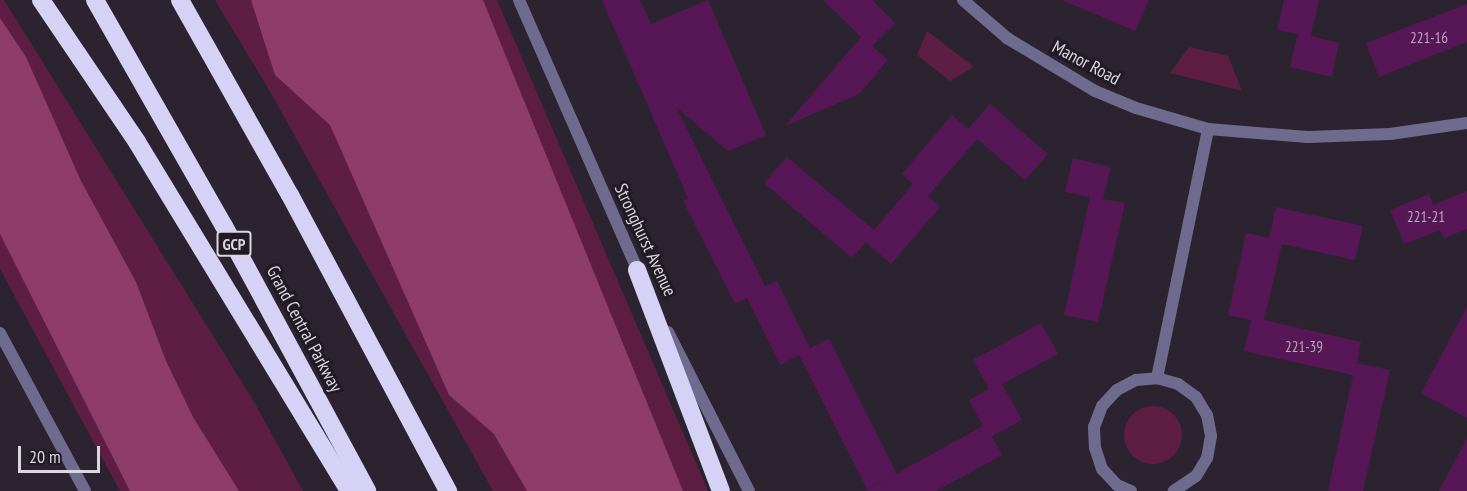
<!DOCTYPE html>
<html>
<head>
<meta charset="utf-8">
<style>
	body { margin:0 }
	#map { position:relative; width:1467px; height:491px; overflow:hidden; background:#2b2430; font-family:"PT Sans Narrow",sans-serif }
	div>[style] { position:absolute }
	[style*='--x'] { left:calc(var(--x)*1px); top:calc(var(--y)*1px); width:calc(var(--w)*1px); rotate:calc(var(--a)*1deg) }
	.green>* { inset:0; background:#5e1e43 }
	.round { border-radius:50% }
	.forest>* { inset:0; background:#8e3c6a }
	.building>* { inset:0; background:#571756 }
	.street>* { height:12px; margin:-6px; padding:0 6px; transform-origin:6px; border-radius:6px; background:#6f6b8f }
	.highway>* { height:18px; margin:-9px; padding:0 9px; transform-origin:9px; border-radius:9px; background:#d5d2f6 }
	span { translate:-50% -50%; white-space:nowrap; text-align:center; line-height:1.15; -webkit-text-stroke:6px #211b26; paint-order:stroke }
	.number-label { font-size:15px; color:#baa7bd }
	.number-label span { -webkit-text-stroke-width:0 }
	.shield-label span { padding:2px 4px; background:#211b26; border:2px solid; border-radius:4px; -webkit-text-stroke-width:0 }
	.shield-label { font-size:16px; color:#dbd7df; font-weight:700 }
	.street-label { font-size:18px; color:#dbd7df }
	.scale { position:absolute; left:18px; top:446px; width:82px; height:27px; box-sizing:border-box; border:3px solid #dbd7df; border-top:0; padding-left:8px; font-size:18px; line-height:21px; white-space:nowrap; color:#dbd7df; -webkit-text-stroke:4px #211b26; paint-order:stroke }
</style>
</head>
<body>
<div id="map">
	<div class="green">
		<i style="clip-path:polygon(0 0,4px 0,253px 400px,303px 491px,120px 491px,0 269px)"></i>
		<i style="clip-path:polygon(215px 0,497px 0,708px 491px,493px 491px,268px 88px)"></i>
		<i style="clip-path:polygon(927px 31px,974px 67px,950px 81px,917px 55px)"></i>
		<i style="clip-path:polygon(1189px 47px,1228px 56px,1242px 91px,1170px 73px)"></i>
		<i class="round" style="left:1124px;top:406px;width:58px;height:58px"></i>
	</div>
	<div class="forest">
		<i style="clip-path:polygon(251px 0,483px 0,683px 491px,527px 491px,494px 434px,449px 395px,330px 125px,275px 75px)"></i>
		<i style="clip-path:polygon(0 18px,26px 57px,81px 181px,136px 282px,166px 361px,193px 417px,239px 491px,130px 491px,0 234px)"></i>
	</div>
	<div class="building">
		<i style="clip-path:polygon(602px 0,640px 0,651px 24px,708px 0,766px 135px,728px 151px,676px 107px,765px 286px,777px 281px,810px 348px,829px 339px,897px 474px,867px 489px,799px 355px,780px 365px,747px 298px,735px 304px,683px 201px,688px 198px)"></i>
		<i style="clip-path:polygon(823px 0,872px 0,895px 23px,872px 46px,888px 60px,859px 94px,785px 126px,861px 37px)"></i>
		<i style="clip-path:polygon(1062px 0,1149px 0,1135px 31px)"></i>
		<i style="clip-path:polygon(1284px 0,1319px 0,1311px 36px,1339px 43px,1332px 77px,1290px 67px,1298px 34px,1277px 30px)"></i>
		<i style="clip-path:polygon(1467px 4px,1467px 42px,1379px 77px,1366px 43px)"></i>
		<i style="clip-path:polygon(990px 104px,1048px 154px,1025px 180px,977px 139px,928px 196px,940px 207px,891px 264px,866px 242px,852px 258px,764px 183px,787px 157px,874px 230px,913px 184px,902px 174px,952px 115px,968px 129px)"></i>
		<i style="clip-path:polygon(1073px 158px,1111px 167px,1103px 199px,1125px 203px,1098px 322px,1064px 315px,1090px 197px,1065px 192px)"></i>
		<i style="clip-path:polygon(1467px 191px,1467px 229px,1444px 238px,1440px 230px,1404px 244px,1390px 210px,1429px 194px,1433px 205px)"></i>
		<i style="clip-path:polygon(1276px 207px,1363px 226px,1355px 260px,1282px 244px,1264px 320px,1361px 342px,1357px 363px,1390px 370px,1363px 491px,1328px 491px,1353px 375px,1244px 351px,1251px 320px,1228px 315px,1246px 233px,1269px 238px)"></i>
		<i style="clip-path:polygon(1467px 307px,1467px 418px,1421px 393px)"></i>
		<i style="clip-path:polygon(1041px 323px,1058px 354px,1002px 384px,1022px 420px,992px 436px,1002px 455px,936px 491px,865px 491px,983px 426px,969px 400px,989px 389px,973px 360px)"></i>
		<i style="clip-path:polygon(1467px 438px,1467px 491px,1439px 491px)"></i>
	</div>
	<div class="street">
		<i style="--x:519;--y:0;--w:301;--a:66.3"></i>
		<i style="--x:963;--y:0;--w:58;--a:40.8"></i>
		<i style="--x:1007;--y:38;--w:103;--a:31.1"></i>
		<i style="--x:1095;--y:91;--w:44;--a:22.5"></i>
		<i style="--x:1136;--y:108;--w:75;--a:16.3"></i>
		<i style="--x:1208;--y:129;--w:100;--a:4.6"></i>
		<i style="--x:1308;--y:137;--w:82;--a:-2.1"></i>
		<i style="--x:1390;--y:134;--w:78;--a:-8.1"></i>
		<i style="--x:668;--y:332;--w:178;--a:63"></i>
		<i style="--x:0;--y:333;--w:179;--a:61.7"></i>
		<i style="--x:1157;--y:378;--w:254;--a:-78.4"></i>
		<i style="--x:1131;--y:491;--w:15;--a:-157"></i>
		<i style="--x:1117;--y:485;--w:22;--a:-133"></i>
		<i style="--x:1102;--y:469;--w:22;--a:-108"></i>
		<i style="--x:1095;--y:448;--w:21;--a:-93"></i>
		<i style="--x:1094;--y:427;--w:22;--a:-69"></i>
		<i style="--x:1102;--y:406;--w:22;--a:-47"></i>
		<i style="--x:1117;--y:390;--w:21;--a:-28"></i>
		<i style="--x:1136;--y:380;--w:21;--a:-5"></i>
		<i style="--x:1157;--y:378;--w:22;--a:16"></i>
		<i style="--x:1178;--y:384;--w:22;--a:36"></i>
		<i style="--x:1196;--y:397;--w:21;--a:59"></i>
		<i style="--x:1207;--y:415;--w:21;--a:79"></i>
		<i style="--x:1211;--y:436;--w:22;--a:100"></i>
		<i style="--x:1207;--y:458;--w:21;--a:121"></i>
		<i style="--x:1196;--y:476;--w:27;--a:146"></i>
	</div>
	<div class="highway">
		<i style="--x:41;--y:0;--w:171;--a:55.9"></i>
		<i style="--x:137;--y:142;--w:408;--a:58.7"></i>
		<i style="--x:95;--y:0;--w:260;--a:60.3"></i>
		<i style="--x:224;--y:226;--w:301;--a:61.6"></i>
		<i style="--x:180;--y:0;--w:224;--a:60.6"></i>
		<i style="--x:290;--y:195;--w:336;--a:61.9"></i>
		<i style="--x:637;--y:270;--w:236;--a:69.2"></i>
	</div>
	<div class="number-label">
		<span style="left:1429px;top:38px">221-16</span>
		<span style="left:1426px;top:217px">221-21</span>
		<span style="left:1304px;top:347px">221-39</span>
	</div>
	<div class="shield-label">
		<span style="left:234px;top:244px">GCP</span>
	</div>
	<div class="street-label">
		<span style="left:1086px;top:63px;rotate:28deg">Manor Road</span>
		<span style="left:645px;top:240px;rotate:65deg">Stronghurst Avenue</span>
		<span style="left:304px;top:329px;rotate:62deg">Grand Central Parkway</span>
	</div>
	<div class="scale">20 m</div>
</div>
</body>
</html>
